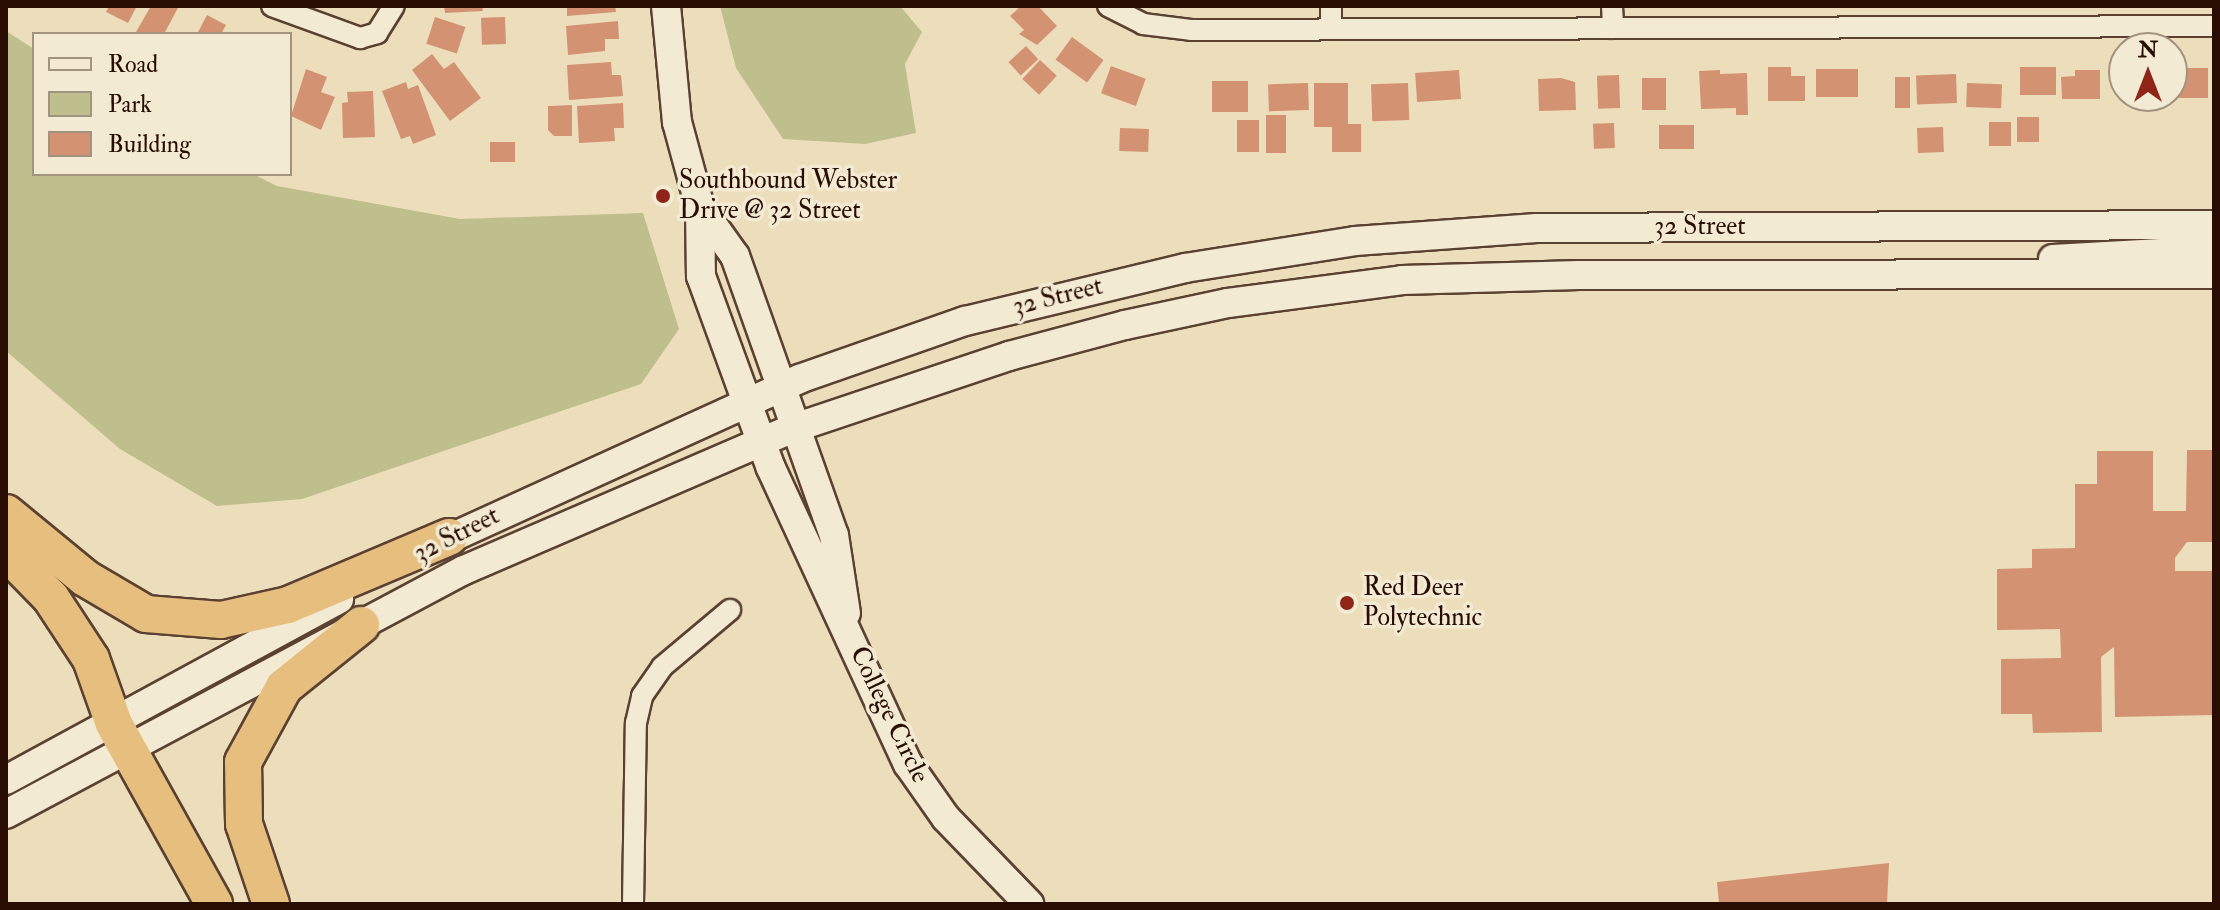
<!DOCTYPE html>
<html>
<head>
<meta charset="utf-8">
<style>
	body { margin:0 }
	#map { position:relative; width:2220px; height:910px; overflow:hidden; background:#ecdebb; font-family:"IM FELL Double Pica",serif }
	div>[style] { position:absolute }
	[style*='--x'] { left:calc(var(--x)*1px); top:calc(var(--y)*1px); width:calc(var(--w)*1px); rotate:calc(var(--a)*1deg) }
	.green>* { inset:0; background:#bebf8c }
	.building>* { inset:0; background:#d39372; transform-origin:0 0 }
	.roads { filter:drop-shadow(2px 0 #5a4131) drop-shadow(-2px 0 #5a4131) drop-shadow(0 2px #5a4131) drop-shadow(0 -2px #5a4131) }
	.street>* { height:20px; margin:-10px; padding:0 10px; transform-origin:10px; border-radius:10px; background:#f3ead3 }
	.secondary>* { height:28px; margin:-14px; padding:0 14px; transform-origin:14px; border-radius:14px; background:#f3ead3 }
	.highway>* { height:36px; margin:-18px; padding:0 18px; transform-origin:18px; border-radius:18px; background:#e6bf7e }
	.dots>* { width:22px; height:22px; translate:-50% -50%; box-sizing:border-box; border:4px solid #f3ead3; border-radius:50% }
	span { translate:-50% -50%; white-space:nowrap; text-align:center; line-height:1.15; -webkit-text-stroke:7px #f3ead3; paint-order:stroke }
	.poi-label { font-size:26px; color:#290d03 }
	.left { translate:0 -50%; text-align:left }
	.street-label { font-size:26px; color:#290d03 }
	.frame { position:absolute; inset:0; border:8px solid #290d03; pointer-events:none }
	.legend { position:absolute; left:32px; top:32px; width:260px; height:144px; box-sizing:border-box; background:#f3ead3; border:2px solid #a29280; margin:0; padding:10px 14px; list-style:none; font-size:24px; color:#290d03 }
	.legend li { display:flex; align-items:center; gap:16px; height:40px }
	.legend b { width:40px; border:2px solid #a29280 }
	.north { position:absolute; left:2108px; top:32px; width:80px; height:80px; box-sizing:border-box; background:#f3ead3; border:2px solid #a29280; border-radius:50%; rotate:0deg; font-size:22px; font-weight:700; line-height:32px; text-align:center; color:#290d03 }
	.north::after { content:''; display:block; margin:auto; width:28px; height:36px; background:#8f2418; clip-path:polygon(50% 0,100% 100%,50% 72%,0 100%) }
</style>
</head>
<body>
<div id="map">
	<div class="green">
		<i style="clip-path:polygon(720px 6px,900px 6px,922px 32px,905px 64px,916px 133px,865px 144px,783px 139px,736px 68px)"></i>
		<i style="clip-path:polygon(6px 31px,34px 49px,34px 174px,253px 174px,277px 186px,460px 219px,643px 213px,679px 329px,641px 384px,302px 499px,217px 506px,120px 449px,6px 351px)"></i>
	</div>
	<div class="building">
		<i style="clip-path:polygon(109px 6px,137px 6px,128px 23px,106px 12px)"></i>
		<i style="clip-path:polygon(151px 6px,179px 6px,164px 34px,136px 32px)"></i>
		<i style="clip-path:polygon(444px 6px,482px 6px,483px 11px,445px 13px)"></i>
		<i style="clip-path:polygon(567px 6px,615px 6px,616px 12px,567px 16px)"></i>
		<i style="clip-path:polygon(1021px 6px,1038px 6px,1057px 26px,1037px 45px,1019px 34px,1024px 30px,1010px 16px)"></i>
		<i style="clip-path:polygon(207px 15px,226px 25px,221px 34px,197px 34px)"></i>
		<i style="left:435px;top:17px;width:32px;height:28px;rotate:18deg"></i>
		<i style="left:505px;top:17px;width:27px;height:24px;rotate:88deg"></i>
		<i style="clip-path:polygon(618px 21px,619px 39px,605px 39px,605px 51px,568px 55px,566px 26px)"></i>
		<i style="left:1072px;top:37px;width:39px;height:28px;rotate:36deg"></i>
		<i style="left:1026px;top:46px;width:18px;height:24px;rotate:47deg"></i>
		<i style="clip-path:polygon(432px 54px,444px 69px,454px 62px,481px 98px,450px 121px,412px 70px)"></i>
		<i style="left:1040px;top:60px;width:23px;height:26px;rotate:43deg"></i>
		<i style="clip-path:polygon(611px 62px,612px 75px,621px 75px,623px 96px,569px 100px,567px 65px)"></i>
		<i style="left:1111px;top:66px;width:37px;height:29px;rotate:20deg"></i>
		<i style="clip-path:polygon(1768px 67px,1791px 67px,1791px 76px,1805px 76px,1805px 101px,1768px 101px)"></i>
		<i style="left:2020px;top:67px;width:36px;height:28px"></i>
		<i style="left:2174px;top:68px;width:34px;height:30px"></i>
		<i style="clip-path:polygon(306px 69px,327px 77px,321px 92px,335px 97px,321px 130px,291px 116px)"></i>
		<i style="left:1816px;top:69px;width:42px;height:28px"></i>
		<i style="left:1459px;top:70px;width:29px;height:44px;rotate:86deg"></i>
		<i style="clip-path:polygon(1720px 70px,1720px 74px,1747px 73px,1748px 115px,1736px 115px,1736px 108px,1701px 109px,1699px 71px)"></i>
		<i style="clip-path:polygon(2075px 70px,2100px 70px,2100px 99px,2062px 99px,2061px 77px,2075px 76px)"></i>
		<i style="left:1956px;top:74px;width:29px;height:40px;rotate:88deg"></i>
		<i style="left:1619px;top:75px;width:33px;height:22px;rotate:88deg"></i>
		<i style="left:1895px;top:77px;width:15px;height:31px"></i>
		<i style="clip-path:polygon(1561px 78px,1575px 82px,1576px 110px,1539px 111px,1538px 79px)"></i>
		<i style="left:1642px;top:78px;width:24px;height:32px"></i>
		<i style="left:1248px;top:81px;width:31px;height:36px;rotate:90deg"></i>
		<i style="clip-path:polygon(406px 82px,408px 89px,418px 85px,436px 135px,413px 144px,410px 136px,401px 139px,382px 91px)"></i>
		<i style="left:1308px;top:83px;width:27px;height:40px;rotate:88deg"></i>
		<i style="clip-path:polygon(1314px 83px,1348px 83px,1348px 124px,1361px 124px,1361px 152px,1332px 152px,1332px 127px,1314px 127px)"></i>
		<i style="left:1408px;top:83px;width:37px;height:37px;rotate:88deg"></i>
		<i style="left:1967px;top:83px;width:35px;height:24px;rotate:2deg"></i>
		<i style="clip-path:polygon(373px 91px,375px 137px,343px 138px,342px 103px,348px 102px,347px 92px)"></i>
		<i style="clip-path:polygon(623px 103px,624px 128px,614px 128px,615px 141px,579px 143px,577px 106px)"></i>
		<i style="clip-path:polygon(572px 105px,572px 136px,554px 136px,548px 130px,548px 106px)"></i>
		<i style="left:1266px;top:115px;width:20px;height:38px"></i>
		<i style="left:2017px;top:117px;width:22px;height:25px"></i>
		<i style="left:1237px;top:120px;width:22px;height:32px"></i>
		<i style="left:1989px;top:122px;width:22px;height:24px"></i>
		<i style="left:1614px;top:123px;width:25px;height:21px;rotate:88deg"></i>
		<i style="left:1659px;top:125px;width:35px;height:24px"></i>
		<i style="left:1943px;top:127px;width:25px;height:26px;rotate:88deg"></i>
		<i style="left:1120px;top:128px;width:29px;height:23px;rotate:2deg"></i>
		<i style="left:490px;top:142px;width:25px;height:20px"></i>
		<i style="clip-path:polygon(2187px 450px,2214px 450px,2214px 542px,2187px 542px,2175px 558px,2175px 571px,2214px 571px,2214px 715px,2115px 717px,2114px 647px,2101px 657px,2102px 732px,2033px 733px,2032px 714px,2001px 714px,2001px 659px,2061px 658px,2060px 629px,1997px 630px,1997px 569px,2032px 568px,2032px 549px,2075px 548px,2075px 484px,2097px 484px,2097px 451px,2153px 451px,2153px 511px,2186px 511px)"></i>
		<i style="clip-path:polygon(1889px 863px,1887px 904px,1719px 904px,1717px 882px)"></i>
	</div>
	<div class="roads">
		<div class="street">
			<i style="--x:272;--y:6;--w:94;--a:20"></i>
			<i style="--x:360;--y:38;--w:18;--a:-16"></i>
			<i style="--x:377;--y:33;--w:32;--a:-58"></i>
			<i style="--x:1108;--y:6;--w:39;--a:27"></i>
			<i style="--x:1143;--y:24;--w:48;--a:7.1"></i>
			<i style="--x:1191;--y:30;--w:1023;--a:-0.22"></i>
			<i style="--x:1331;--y:6;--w:23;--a:90"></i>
			<i style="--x:1612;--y:6;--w:22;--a:87"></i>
			<i style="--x:633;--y:904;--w:181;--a:-89.1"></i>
			<i style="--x:636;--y:723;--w:28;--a:-77"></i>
			<i style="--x:642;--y:696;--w:35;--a:-55"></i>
			<i style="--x:662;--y:667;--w:89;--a:-40"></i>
		</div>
		<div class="secondary">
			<i style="--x:666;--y:6;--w:117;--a:84.6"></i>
			<i style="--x:677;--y:122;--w:88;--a:74.9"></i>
			<i style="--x:700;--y:207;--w:69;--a:89.2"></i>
			<i style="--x:701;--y:276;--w:204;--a:70"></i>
			<i style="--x:771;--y:468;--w:326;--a:65.2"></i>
			<i style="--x:908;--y:764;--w:66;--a:54.9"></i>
			<i style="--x:946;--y:818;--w:120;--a:46"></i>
			<i style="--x:700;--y:207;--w:60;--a:54.5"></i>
			<i style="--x:735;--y:256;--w:296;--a:70.5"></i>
			<i style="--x:834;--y:535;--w:79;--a:81.3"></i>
			<i style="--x:2053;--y:259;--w:161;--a:-3.2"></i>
			<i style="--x:431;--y:547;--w:405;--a:-24.5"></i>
			<i style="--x:799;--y:379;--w:176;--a:-19.3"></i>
			<i style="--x:965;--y:321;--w:226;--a:-13.5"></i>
			<i style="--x:1185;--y:268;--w:172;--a:-9"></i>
			<i style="--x:1355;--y:241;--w:182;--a:-4.1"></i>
			<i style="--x:1537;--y:228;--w:677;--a:-0.25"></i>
			<i style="--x:6;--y:780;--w:379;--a:-28.5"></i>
			<i style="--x:6;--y:814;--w:519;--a:-28.05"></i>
			<i style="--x:464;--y:570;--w:359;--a:-23.3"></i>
			<i style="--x:794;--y:428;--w:227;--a:-18.5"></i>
			<i style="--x:1009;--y:356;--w:120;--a:-15"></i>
			<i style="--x:1125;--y:325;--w:105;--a:-12.1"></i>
			<i style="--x:1228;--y:303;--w:176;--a:-7.5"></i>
			<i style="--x:1402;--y:280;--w:177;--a:-1.6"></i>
			<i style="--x:1579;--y:275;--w:635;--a:-0.09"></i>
		</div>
		<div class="highway">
			<i style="--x:6;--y:513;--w:102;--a:39.4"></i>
			<i style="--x:85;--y:578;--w:71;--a:30.5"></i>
			<i style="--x:146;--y:614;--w:75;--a:4.6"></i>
			<i style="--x:221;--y:620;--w:69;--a:-12.6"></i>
			<i style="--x:288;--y:605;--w:175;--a:-22.9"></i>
			<i style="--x:6;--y:552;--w:64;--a:45.6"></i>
			<i style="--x:51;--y:598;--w:73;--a:56.7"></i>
			<i style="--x:91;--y:659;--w:69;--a:70.5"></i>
			<i style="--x:114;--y:724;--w:206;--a:60.9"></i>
			<i style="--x:271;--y:904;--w:84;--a:-108.6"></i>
			<i style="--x:244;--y:824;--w:62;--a:-90.9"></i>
			<i style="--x:243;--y:762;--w:85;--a:-61.3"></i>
			<i style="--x:284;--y:687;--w:99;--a:-38.8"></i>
		</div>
	</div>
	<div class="dots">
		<i style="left:663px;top:196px;background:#8f2418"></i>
		<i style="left:1347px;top:603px;background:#8f2418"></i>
	</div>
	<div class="poi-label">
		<span class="left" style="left:679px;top:196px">Southbound Webster<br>Drive @ 32 Street</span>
		<span class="left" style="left:1363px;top:603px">Red Deer<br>Polytechnic</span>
	</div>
	<div class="street-label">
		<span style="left:1700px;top:227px">32 Street</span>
		<span style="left:1058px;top:297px;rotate:-14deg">32 Street</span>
		<span style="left:457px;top:535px;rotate:-27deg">32 Street</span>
		<span style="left:889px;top:715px;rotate:64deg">College Circle</span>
	</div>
	<div class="frame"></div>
	<ul class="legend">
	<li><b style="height:10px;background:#f3ead3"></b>Road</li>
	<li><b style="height:22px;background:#bebf8c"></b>Park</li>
	<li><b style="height:22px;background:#d39372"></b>Building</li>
	</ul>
	<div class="north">N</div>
</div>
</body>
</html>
